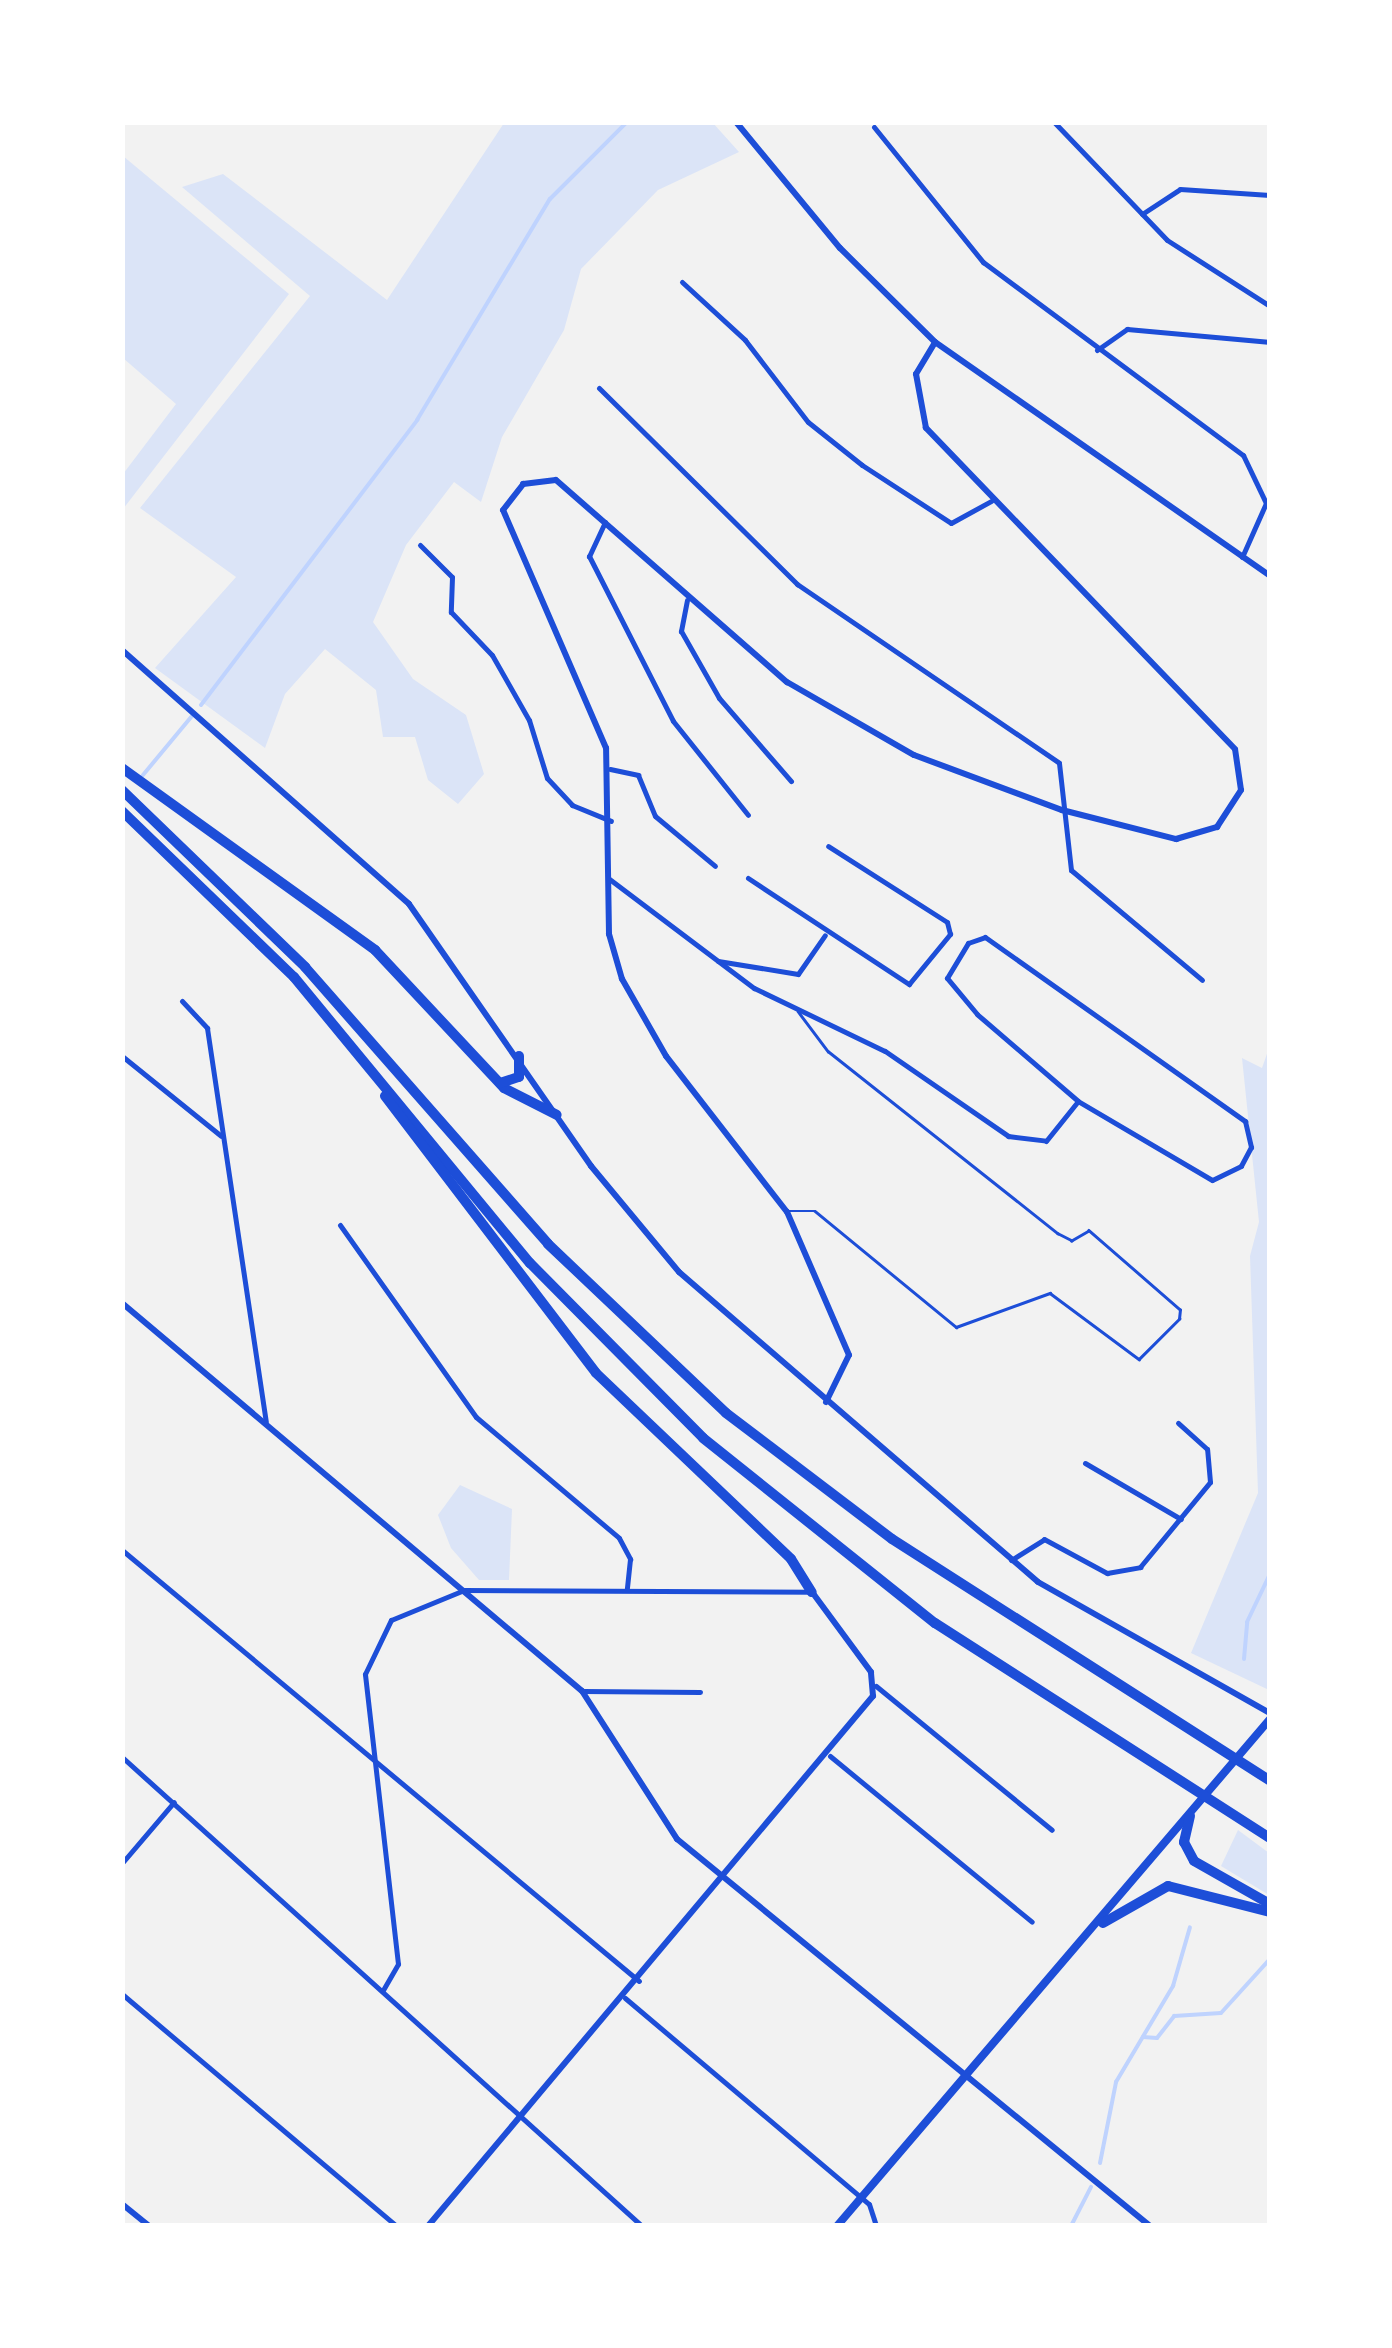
<!DOCTYPE html>
<html>
<head>
<meta charset="utf-8">
<style>
	body { margin:0 }
	#map { position:relative; width:1392px; height:2348px; overflow:hidden; background:#f2f2f2; font-family:"Source Serif 4",serif }
	div>[style] { position:absolute }
	[style*='--x'] { left:calc(var(--x)*1px); top:calc(var(--y)*1px); width:calc(var(--w)*1px); rotate:calc(var(--a)*1deg) }
	.green>* { inset:0; background:#dbe4f7 }
	.stream>* { height:4px; margin:-2px; padding:0 2px; transform-origin:2px; border-radius:2px; background:#bfd3fe }
	.service>* { height:2.5px; margin:-1.25px; padding:0 1.25px; transform-origin:1.25px; border-radius:1.25px; background:#1d4ed8 }
	.minor>* { height:5px; margin:-2.5px; padding:0 2.5px; transform-origin:2.5px; border-radius:2.5px; background:#1d4ed8 }
	.tertiary>* { height:6px; margin:-3px; padding:0 3px; transform-origin:3px; border-radius:3px; background:#1d4ed8 }
	.secondary>* { height:8px; margin:-4px; padding:0 4px; transform-origin:4px; border-radius:4px; background:#1d4ed8 }
	.motorway>* { height:10px; margin:-5px; padding:0 5px; transform-origin:5px; border-radius:5px; background:#1d4ed8 }
	span { translate:-50% -50%; white-space:nowrap; text-align:center; line-height:1.15; -webkit-text-stroke:8px #fff; paint-order:stroke }
	.frame { position:absolute; inset:0; border:125px solid #fff; pointer-events:none }
</style>
</head>
<body>
<div id="map">
	<div class="green">
		<i style="clip-path:polygon(504px 123px,713px 123px,739px 152px,658px 190px,581px 269px,564px 330px,502px 437px,481px 502px,454px 482px,406px 545px,373px 622px,413px 679px,466px 715px,484px 774px,458px 804px,428px 780px,415px 737px,383px 737px,376px 690px,325px 649px,285px 694px,265px 748px,155px 668px,236px 577px,140px 508px,310px 296px,182px 187px,223px 174px,387px 300px)"></i>
		<i style="clip-path:polygon(123px 156px,289px 294px,123px 509px,123px 474px,176px 404px,123px 358px)"></i>
		<i style="clip-path:polygon(1269px 1048px,1270px 1690px,1269px 1690px,1191px 1653px,1258px 1493px,1250px 1256px,1259px 1222px,1242px 1058px,1262px 1068px)"></i>
		<i style="clip-path:polygon(460px 1485px,512px 1509px,509px 1580px,479px 1580px,451px 1548px,438px 1515px)"></i>
		<i style="clip-path:polygon(1238px 1830px,1269px 1853px,1269px 1895px,1221px 1866px)"></i>
	</div>
	<div class="stream">
		<i style="--x:201;--y:705;--w:358;--a:-52.8"></i>
		<i style="--x:417;--y:420;--w:258;--a:-59"></i>
		<i style="--x:550;--y:199;--w:109;--a:-45"></i>
		<i style="--x:143;--y:775;--w:77;--a:-50.3"></i>
		<i style="--x:1244;--y:1659;--w:37;--a:-85"></i>
		<i style="--x:1247;--y:1622;--w:53;--a:-64.4"></i>
		<i style="--x:1143;--y:2037;--w:14;--a:4"></i>
		<i style="--x:1157;--y:2038;--w:28;--a:-52"></i>
		<i style="--x:1174;--y:2016;--w:47;--a:-3.7"></i>
		<i style="--x:1221;--y:2013;--w:73;--a:-47.8"></i>
		<i style="--x:1100;--y:2163;--w:83;--a:-78.8"></i>
		<i style="--x:1116;--y:2082;--w:112;--a:-59.3"></i>
		<i style="--x:1173;--y:1986;--w:61;--a:-73.9"></i>
		<i style="--x:1071;--y:2226;--w:44;--a:-62.9"></i>
	</div>
	<div class="service">
		<i style="--x:788;--y:1211;--w:27;--a:0"></i>
		<i style="--x:815;--y:1211;--w:183;--a:39.4"></i>
		<i style="--x:956;--y:1327;--w:100;--a:-19.9"></i>
		<i style="--x:1050;--y:1293;--w:111;--a:36.6"></i>
		<i style="--x:1139;--y:1359;--w:57;--a:-45"></i>
		<i style="--x:1179;--y:1319;--w:9;--a:-84"></i>
		<i style="--x:1180;--y:1310;--w:121;--a:-139"></i>
		<i style="--x:1089;--y:1231;--w:20;--a:150"></i>
		<i style="--x:1072;--y:1241;--w:16;--a:-153"></i>
		<i style="--x:1058;--y:1234;--w:293;--a:-141.6"></i>
		<i style="--x:828;--y:1052;--w:50;--a:-126.9"></i>
	</div>
	<div class="minor">
		<i style="--x:1054;--y:122;--w:163;--a:46.2"></i>
		<i style="--x:1167;--y:240;--w:122;--a:32.7"></i>
		<i style="--x:874;--y:127;--w:174;--a:51.1"></i>
		<i style="--x:983;--y:262;--w:324;--a:36.6"></i>
		<i style="--x:1243;--y:455;--w:53;--a:64.4"></i>
		<i style="--x:1266;--y:503;--w:59;--a:114"></i>
		<i style="--x:1142;--y:214;--w:45;--a:-33.3"></i>
		<i style="--x:1180;--y:189;--w:90;--a:3.8"></i>
		<i style="--x:682;--y:282;--w:86;--a:42.6"></i>
		<i style="--x:745;--y:340;--w:103;--a:52.5"></i>
		<i style="--x:808;--y:422;--w:69;--a:38.5"></i>
		<i style="--x:862;--y:465;--w:106;--a:33.1"></i>
		<i style="--x:951;--y:523;--w:46;--a:-28.8"></i>
		<i style="--x:1097;--y:350;--w:37;--a:-35"></i>
		<i style="--x:1127;--y:329;--w:144;--a:5.2"></i>
		<i style="--x:599;--y:388;--w:279;--a:44.7"></i>
		<i style="--x:797;--y:584;--w:317;--a:34.3"></i>
		<i style="--x:1059;--y:763;--w:108;--a:83.6"></i>
		<i style="--x:1071;--y:870;--w:171;--a:40"></i>
		<i style="--x:605;--y:522;--w:38;--a:115"></i>
		<i style="--x:589;--y:556;--w:185;--a:63"></i>
		<i style="--x:673;--y:721;--w:120;--a:51.4"></i>
		<i style="--x:420;--y:545;--w:45;--a:45"></i>
		<i style="--x:452;--y:577;--w:35;--a:92"></i>
		<i style="--x:451;--y:612;--w:59;--a:46.4"></i>
		<i style="--x:492;--y:655;--w:75;--a:60.4"></i>
		<i style="--x:529;--y:720;--w:61;--a:72.8"></i>
		<i style="--x:547;--y:778;--w:37;--a:47"></i>
		<i style="--x:572;--y:805;--w:42;--a:22.3"></i>
		<i style="--x:687;--y:600;--w:32;--a:101"></i>
		<i style="--x:681;--y:631;--w:77;--a:60.4"></i>
		<i style="--x:719;--y:698;--w:110;--a:49.1"></i>
		<i style="--x:610;--y:769;--w:29;--a:12"></i>
		<i style="--x:638;--y:775;--w:44;--a:67.5"></i>
		<i style="--x:655;--y:816;--w:78;--a:39.8"></i>
		<i style="--x:608;--y:878;--w:183;--a:37"></i>
		<i style="--x:754;--y:988;--w:145;--a:25.7"></i>
		<i style="--x:885;--y:1051;--w:150;--a:34.6"></i>
		<i style="--x:1008;--y:1136;--w:38;--a:7"></i>
		<i style="--x:1046;--y:1141;--w:51;--a:-51.3"></i>
		<i style="--x:748;--y:878;--w:193;--a:33.4"></i>
		<i style="--x:909;--y:984;--w:65;--a:-50.6"></i>
		<i style="--x:950;--y:934;--w:12;--a:-104"></i>
		<i style="--x:947;--y:922;--w:141;--a:-147.4"></i>
		<i style="--x:985;--y:937;--w:319;--a:35.3"></i>
		<i style="--x:1245;--y:1121;--w:27;--a:77"></i>
		<i style="--x:1251;--y:1147;--w:21;--a:118"></i>
		<i style="--x:1241;--y:1166;--w:32;--a:154"></i>
		<i style="--x:1212;--y:1180;--w:156;--a:-149.5"></i>
		<i style="--x:1078;--y:1101;--w:133;--a:-139.3"></i>
		<i style="--x:977;--y:1014;--w:47;--a:-129.8"></i>
		<i style="--x:947;--y:978;--w:41;--a:-59"></i>
		<i style="--x:968;--y:943;--w:18;--a:-19"></i>
		<i style="--x:718;--y:961;--w:81;--a:9.2"></i>
		<i style="--x:798;--y:974;--w:47;--a:-55.3"></i>
		<i style="--x:182;--y:1001;--w:37;--a:47"></i>
		<i style="--x:207;--y:1028;--w:398;--a:81.5"></i>
		<i style="--x:122;--y:1056;--w:127;--a:38.9"></i>
		<i style="--x:340;--y:1225;--w:235;--a:54.7"></i>
		<i style="--x:476;--y:1417;--w:187;--a:40.2"></i>
		<i style="--x:619;--y:1538;--w:24;--a:62"></i>
		<i style="--x:630;--y:1559;--w:31;--a:96"></i>
		<i style="--x:1085;--y:1463;--w:111;--a:30.3"></i>
		<i style="--x:122;--y:1550;--w:673;--a:39.82"></i>
		<i style="--x:1011;--y:1560;--w:39;--a:-32"></i>
		<i style="--x:1044;--y:1539;--w:72;--a:28.4"></i>
		<i style="--x:1107;--y:1573;--w:34;--a:-10"></i>
		<i style="--x:1140;--y:1567;--w:110;--a:-50.5"></i>
		<i style="--x:1210;--y:1482;--w:33;--a:-95"></i>
		<i style="--x:1207;--y:1449;--w:39;--a:-138"></i>
		<i style="--x:876;--y:1686;--w:227;--a:39.3"></i>
		<i style="--x:583;--y:1691;--w:117;--a:0.5"></i>
		<i style="--x:830;--y:1756;--w:261;--a:39.4"></i>
		<i style="--x:122;--y:1757;--w:700;--a:42.05"></i>
		<i style="--x:122;--y:1863;--w:80;--a:-49.6"></i>
		<i style="--x:383;--y:1990;--w:30;--a:-60"></i>
		<i style="--x:398;--y:1964;--w:292;--a:-96.5"></i>
		<i style="--x:365;--y:1674;--w:60;--a:-64.3"></i>
		<i style="--x:391;--y:1620;--w:79;--a:-22.3"></i>
		<i style="--x:464;--y:1590;--w:348;--a:0.3"></i>
		<i style="--x:122;--y:1994;--w:360;--a:40.2"></i>
		<i style="--x:625;--y:1998;--w:319;--a:40.2"></i>
		<i style="--x:869;--y:2204;--w:23;--a:72"></i>
	</div>
	<div class="tertiary">
		<i style="--x:736;--y:122;--w:163;--a:50.5"></i>
		<i style="--x:840;--y:248;--w:134;--a:44.7"></i>
		<i style="--x:935;--y:342;--w:409;--a:34.9"></i>
		<i style="--x:122;--y:650;--w:383;--a:41.5"></i>
		<i style="--x:409;--y:904;--w:319;--a:55.2"></i>
		<i style="--x:591;--y:1166;--w:138;--a:50.3"></i>
		<i style="--x:679;--y:1272;--w:474;--a:40.8"></i>
		<i style="--x:1038;--y:1582;--w:266;--a:29.5"></i>
		<i style="--x:122;--y:1303;--w:602;--a:40.15"></i>
		<i style="--x:582;--y:1691;--w:176;--a:57.3"></i>
		<i style="--x:677;--y:1839;--w:611;--a:39.29"></i>
		<i style="--x:826;--y:1402;--w:52;--a:-63.9"></i>
		<i style="--x:849;--y:1355;--w:156;--a:-113.4"></i>
		<i style="--x:787;--y:1212;--w:197;--a:-127.8"></i>
		<i style="--x:666;--y:1056;--w:89;--a:-119.7"></i>
		<i style="--x:622;--y:979;--w:47;--a:-106.1"></i>
		<i style="--x:609;--y:934;--w:186;--a:-90.9"></i>
		<i style="--x:606;--y:748;--w:259;--a:-113.4"></i>
		<i style="--x:503;--y:510;--w:33;--a:-52"></i>
		<i style="--x:523;--y:484;--w:33;--a:-7"></i>
		<i style="--x:556;--y:480;--w:307;--a:41.2"></i>
		<i style="--x:787;--y:682;--w:146;--a:29.9"></i>
		<i style="--x:914;--y:755;--w:158;--a:20.4"></i>
		<i style="--x:1062;--y:810;--w:118;--a:14.3"></i>
		<i style="--x:1176;--y:839;--w:43;--a:-16.3"></i>
		<i style="--x:1217;--y:827;--w:44;--a:-57"></i>
		<i style="--x:1241;--y:790;--w:41;--a:-98.3"></i>
		<i style="--x:1235;--y:749;--w:446;--a:-133.9"></i>
		<i style="--x:926;--y:428;--w:55;--a:-100.5"></i>
		<i style="--x:916;--y:374;--w:37;--a:-59"></i>
		<i style="--x:122;--y:2204;--w:35;--a:39"></i>
		<i style="--x:428;--y:2226;--w:692;--a:-49.98"></i>
		<i style="--x:873;--y:1696;--w:24;--a:-95"></i>
		<i style="--x:871;--y:1672;--w:99;--a:-126.4"></i>
	</div>
	<div class="secondary">
		<i style="--x:837;--y:2226;--w:667;--a:-49.5"></i>
	</div>
	<div class="motorway">
		<i style="--x:122;--y:768;--w:312;--a:35.7"></i>
		<i style="--x:375;--y:950;--w:189;--a:46.9"></i>
		<i style="--x:504;--y:1088;--w:59;--a:27"></i>
		<i style="--x:122;--y:790;--w:255;--a:44"></i>
		<i style="--x:305;--y:967;--w:368;--a:48.7"></i>
		<i style="--x:548;--y:1244;--w:245;--a:43.5"></i>
		<i style="--x:726;--y:1413;--w:208;--a:37.2"></i>
		<i style="--x:892;--y:1539;--w:449;--a:32.6"></i>
		<i style="--x:122;--y:811;--w:239;--a:44"></i>
		<i style="--x:294;--y:977;--w:371;--a:50.5"></i>
		<i style="--x:530;--y:1263;--w:246;--a:45.3"></i>
		<i style="--x:703;--y:1438;--w:297;--a:38.6"></i>
		<i style="--x:935;--y:1623;--w:398;--a:32.7"></i>
		<i style="--x:500;--y:1083;--w:20;--a:-18"></i>
		<i style="--x:519;--y:1077;--w:21;--a:-90"></i>
		<i style="--x:385;--y:1096;--w:348;--a:52.7"></i>
		<i style="--x:596;--y:1373;--w:269;--a:43.6"></i>
		<i style="--x:791;--y:1559;--w:39;--a:58"></i>
		<i style="--x:1190;--y:1816;--w:27;--a:103"></i>
		<i style="--x:1184;--y:1842;--w:21;--a:62"></i>
		<i style="--x:1194;--y:1861;--w:87;--a:29.5"></i>
		<i style="--x:1103;--y:1923;--w:75;--a:-29.6"></i>
		<i style="--x:1168;--y:1886;--w:105;--a:14.3"></i>
	</div>
	<div class="frame"></div>
</div>
</body>
</html>
